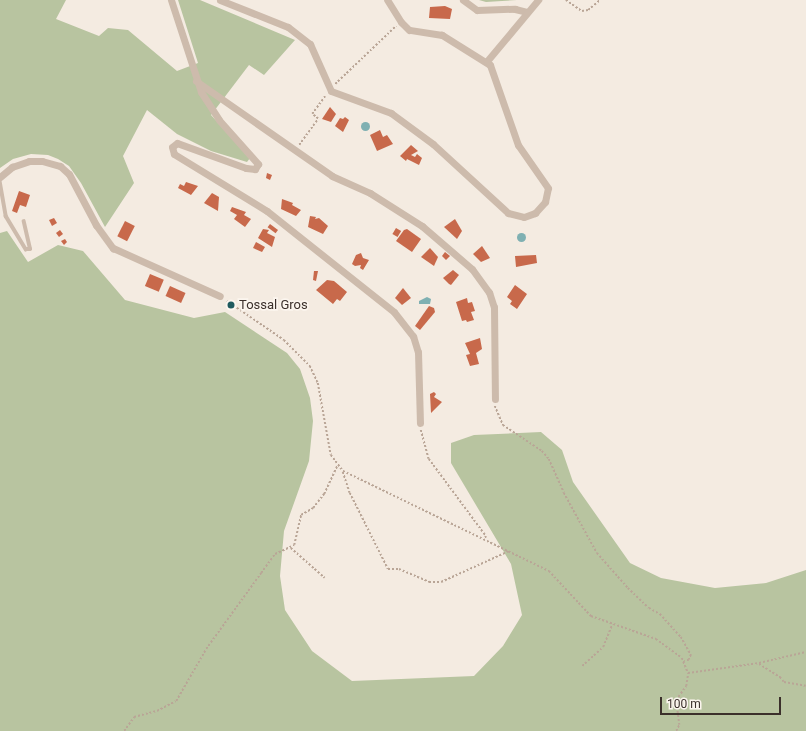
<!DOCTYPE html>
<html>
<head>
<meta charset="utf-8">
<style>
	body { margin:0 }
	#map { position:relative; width:806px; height:731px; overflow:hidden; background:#f4ebe1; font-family:Roboto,sans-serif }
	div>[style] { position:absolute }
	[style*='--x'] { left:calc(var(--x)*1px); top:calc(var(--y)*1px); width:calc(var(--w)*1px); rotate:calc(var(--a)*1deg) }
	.green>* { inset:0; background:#b8c4a0 }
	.water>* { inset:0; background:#7fb0b2 }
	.round { border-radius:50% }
	.building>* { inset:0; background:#c8694b; transform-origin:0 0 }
	.path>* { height:1.5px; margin-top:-0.75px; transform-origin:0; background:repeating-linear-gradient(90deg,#b9a596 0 2px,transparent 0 4px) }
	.lane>* { height:3.5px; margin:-1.75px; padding:0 1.75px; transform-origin:1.75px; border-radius:1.75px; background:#cdbbac }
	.street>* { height:7px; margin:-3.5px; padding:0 3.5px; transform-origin:3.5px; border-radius:3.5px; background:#cdbbac }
	.dots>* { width:11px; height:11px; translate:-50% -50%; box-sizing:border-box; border:2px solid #fbf5ee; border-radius:50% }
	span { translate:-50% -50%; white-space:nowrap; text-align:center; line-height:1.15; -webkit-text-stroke:3.5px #fbf5ee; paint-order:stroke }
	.poi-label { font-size:13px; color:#3b302b }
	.left { translate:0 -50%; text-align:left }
	.scale { position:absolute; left:660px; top:697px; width:121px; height:18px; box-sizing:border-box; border:2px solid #3b302b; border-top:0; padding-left:5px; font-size:12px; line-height:14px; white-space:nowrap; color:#3b302b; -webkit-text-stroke:3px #fbf5ee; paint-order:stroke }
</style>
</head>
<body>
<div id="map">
	<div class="green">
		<i style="clip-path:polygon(0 0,66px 0,56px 19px,99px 36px,108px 28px,128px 30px,177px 71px,198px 63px,178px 0,200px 0,295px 40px,264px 75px,249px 65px,211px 115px,250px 158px,247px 162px,211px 151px,177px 134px,147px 110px,123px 156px,134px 183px,105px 227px,81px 183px,69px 166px,58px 159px,48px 155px,31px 154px,13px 159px,0 168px)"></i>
		<i style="clip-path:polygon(479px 0,517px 0,486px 2px)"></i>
		<i style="clip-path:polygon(7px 231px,28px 262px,58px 245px,83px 251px,125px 300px,194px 318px,225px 312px,287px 353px,300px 369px,310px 398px,313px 421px,309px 461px,284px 531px,280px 576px,285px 610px,312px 651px,352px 681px,474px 676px,503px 646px,522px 615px,511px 564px,451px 463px,451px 443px,474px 435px,541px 432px,562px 450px,573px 482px,630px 563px,661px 578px,715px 588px,766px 583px,806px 570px,806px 731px,0 731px,0 233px)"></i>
	</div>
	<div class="water">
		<i class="round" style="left:360.5px;top:121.5px;width:9px;height:9px"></i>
		<i class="round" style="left:516.5px;top:232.5px;width:9px;height:9px"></i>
		<i style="clip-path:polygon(427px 297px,431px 299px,430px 304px,419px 304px,419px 301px)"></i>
	</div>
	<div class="building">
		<i style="clip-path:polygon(445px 6px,452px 9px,450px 19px,429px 18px,430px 7px)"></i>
		<i style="clip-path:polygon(330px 107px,336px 114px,331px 122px,322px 119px)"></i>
		<i style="clip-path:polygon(345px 117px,349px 120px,343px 132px,335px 126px,340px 118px,343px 119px)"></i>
		<i style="clip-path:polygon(380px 130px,383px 137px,387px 135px,393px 144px,377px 151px,370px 135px)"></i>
		<i style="clip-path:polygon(411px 145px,418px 151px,411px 155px,415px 157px,417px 154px,422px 158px,419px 165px,407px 159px,406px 161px,400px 156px)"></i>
		<i style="clip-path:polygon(267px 173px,272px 175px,270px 180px,266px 178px)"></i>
		<i style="clip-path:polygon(186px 182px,198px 186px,191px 195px,178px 188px,180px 184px,184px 186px)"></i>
		<i style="clip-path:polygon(19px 191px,30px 195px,26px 207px,20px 205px,17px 213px,12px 211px)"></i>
		<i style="clip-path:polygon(212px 193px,219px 197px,218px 211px,204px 203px)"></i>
		<i style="clip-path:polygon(282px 199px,293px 203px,292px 205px,301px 210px,296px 216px,281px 209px)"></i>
		<i style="clip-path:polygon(232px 207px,246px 212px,244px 215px,251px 219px,245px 227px,234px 219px,237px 215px,230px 211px)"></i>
		<i style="clip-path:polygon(310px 216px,316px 217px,315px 219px,319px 218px,328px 226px,323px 234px,308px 227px)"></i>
		<i style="clip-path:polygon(54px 218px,57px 223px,52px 226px,49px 220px)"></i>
		<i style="clip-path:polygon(455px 219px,462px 231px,457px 239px,444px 227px)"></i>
		<i style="left:125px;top:221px;width:11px;height:17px;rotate:27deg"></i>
		<i style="left:270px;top:224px;width:10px;height:4px;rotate:37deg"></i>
		<i style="left:396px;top:228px;width:6px;height:7px;rotate:31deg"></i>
		<i style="clip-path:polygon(263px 229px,269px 230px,267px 233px,275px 237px,272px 247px,258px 238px)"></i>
		<i style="clip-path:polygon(407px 229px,421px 239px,412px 252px,396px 241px,404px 230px)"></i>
		<i style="left:60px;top:230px;width:5px;height:5px;rotate:53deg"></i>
		<i style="clip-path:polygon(65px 239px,67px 242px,64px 245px,61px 241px)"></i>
		<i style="clip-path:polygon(256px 242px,265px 247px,262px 252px,253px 248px)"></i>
		<i style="clip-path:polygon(482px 246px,490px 258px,481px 262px,473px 254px)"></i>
		<i style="clip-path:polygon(430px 248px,438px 257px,434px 266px,421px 257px)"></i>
		<i style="clip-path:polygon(445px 252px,450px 256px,446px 260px,442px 256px)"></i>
		<i style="clip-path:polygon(361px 253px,363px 258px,369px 260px,363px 270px,360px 268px,361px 265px,355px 266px,352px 264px,356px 255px)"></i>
		<i style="clip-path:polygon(536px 255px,537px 263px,516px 267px,515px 256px)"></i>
		<i style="clip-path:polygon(453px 270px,459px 275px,451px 285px,449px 284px,443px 278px)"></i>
		<i style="clip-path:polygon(314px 271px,318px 271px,316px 281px,313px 280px)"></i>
		<i style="left:150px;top:274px;width:15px;height:13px;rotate:23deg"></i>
		<i style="clip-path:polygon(327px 280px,334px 281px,347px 292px,340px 301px,337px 299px,333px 304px,316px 290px)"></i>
		<i style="clip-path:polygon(515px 285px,527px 294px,517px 309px,510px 304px,512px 301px,507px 297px)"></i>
		<i style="left:170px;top:286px;width:17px;height:11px;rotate:24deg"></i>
		<i style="clip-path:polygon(403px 288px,411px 298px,402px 305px,395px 298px)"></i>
		<i style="clip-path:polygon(467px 298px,468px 303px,472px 302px,475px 311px,471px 312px,474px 320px,467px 322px,466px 320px,462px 321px,456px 302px)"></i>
		<i style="clip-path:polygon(429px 306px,434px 308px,435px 312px,420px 330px,415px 326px)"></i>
		<i style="clip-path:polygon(480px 338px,482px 349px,476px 353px,479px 364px,470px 366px,466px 355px,470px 354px,465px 343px)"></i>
		<i style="clip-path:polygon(434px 392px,436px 394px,434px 397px,442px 402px,431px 413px,430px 394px)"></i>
	</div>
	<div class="path">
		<i style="--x:566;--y:0;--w:19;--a:35"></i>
		<i style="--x:582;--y:11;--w:6;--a:-9"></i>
		<i style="--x:588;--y:10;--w:16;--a:-40"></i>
		<i style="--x:335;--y:84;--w:84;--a:-43.6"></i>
		<i style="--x:299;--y:145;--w:32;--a:-54"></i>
		<i style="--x:318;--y:119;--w:8;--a:-140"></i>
		<i style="--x:312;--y:114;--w:22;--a:-54"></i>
		<i style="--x:227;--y:301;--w:69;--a:34.4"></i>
		<i style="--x:284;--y:340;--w:37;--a:45"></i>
		<i style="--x:310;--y:366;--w:19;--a:65"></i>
		<i style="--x:318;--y:383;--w:73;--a:79.8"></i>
		<i style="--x:331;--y:455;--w:20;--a:53"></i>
		<i style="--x:343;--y:471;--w:229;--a:25.9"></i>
		<i style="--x:549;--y:571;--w:62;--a:47"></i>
		<i style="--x:591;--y:616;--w:69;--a:19.5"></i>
		<i style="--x:656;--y:639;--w:32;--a:36"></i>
		<i style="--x:682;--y:658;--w:16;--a:68"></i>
		<i style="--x:688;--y:673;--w:72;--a:-8"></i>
		<i style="--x:759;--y:663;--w:48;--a:-13.2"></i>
		<i style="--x:495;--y:406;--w:21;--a:67"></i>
		<i style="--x:503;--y:425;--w:47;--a:33.7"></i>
		<i style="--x:542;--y:451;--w:11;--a:49"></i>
		<i style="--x:549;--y:459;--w:37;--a:66"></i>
		<i style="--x:564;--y:493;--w:68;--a:61.2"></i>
		<i style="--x:597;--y:553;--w:47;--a:48.5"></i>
		<i style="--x:628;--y:588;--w:29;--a:44"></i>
		<i style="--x:649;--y:608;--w:13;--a:29"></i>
		<i style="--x:660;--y:614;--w:31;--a:48"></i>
		<i style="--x:681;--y:637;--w:21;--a:61"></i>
		<i style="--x:691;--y:655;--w:5;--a:112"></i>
		<i style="--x:689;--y:660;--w:5;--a:158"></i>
		<i style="--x:421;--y:430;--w:30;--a:75"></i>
		<i style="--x:429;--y:459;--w:96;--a:53.5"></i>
		<i style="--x:486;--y:536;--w:4;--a:104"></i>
		<i style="--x:343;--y:472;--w:22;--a:72"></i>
		<i style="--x:350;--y:493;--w:85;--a:63.4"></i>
		<i style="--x:388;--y:569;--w:11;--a:0"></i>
		<i style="--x:399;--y:569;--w:33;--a:23"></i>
		<i style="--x:429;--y:582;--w:12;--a:0"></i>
		<i style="--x:441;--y:582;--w:75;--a:-24.5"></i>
		<i style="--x:291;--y:548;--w:45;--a:41.4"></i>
		<i style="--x:759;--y:664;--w:25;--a:32"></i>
		<i style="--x:780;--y:677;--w:6;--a:51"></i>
		<i style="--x:784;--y:682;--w:22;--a:10"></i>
		<i style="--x:582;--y:666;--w:28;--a:-42"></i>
		<i style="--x:603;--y:647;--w:24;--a:-68"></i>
		<i style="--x:124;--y:731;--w:17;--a:-54"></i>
		<i style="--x:134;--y:717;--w:24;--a:-15"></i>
		<i style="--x:157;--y:711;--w:21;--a:-28"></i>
		<i style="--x:176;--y:701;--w:60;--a:-60"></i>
		<i style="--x:206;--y:649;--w:94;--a:-54.1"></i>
		<i style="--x:261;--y:573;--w:24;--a:-54"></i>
		<i style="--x:275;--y:554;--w:21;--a:-25"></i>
		<i style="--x:294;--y:545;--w:31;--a:-77"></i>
		<i style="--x:301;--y:515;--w:14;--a:-30"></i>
		<i style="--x:313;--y:508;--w:18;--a:-52"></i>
		<i style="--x:324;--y:494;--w:31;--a:-65"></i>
		<i style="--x:676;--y:731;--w:7;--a:-63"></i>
		<i style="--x:679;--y:725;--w:25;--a:-97"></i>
		<i style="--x:676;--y:700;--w:17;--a:-54"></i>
		<i style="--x:686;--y:686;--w:13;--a:-81"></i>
	</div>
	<div class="lane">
		<i style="--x:0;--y:181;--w:36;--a:80"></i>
		<i style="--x:6;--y:216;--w:39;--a:59"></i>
		<i style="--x:26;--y:249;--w:4;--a:0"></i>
		<i style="--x:30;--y:249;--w:28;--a:-103"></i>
	</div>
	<div class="street">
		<i style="--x:171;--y:0;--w:97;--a:71.9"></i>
		<i style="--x:201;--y:92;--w:33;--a:57"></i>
		<i style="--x:219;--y:120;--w:59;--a:48.4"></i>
		<i style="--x:258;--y:164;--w:6;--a:121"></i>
		<i style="--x:255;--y:169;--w:9;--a:-174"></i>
		<i style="--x:246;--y:168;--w:73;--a:-160.1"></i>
		<i style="--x:177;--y:143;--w:6;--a:141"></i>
		<i style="--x:172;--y:147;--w:7;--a:74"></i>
		<i style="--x:174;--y:154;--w:109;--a:31.5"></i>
		<i style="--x:267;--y:211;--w:162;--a:38.5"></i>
		<i style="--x:394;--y:312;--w:31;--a:52"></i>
		<i style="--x:413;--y:336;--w:17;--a:73"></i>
		<i style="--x:418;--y:352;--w:71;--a:88.4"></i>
		<i style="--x:220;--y:0;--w:73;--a:21.7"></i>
		<i style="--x:288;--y:27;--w:28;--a:38"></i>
		<i style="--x:310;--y:44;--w:51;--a:65.9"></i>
		<i style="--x:331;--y:91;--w:64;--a:20.1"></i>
		<i style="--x:391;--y:113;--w:52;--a:36.4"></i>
		<i style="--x:433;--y:144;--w:102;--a:42.6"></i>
		<i style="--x:508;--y:213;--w:16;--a:14"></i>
		<i style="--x:524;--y:217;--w:12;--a:-20"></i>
		<i style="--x:535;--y:213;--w:15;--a:-48"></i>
		<i style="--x:545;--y:202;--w:14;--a:-78"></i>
		<i style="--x:548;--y:188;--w:52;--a:-124.9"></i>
		<i style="--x:518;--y:145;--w:85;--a:-109.3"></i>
		<i style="--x:490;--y:65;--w:57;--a:-148"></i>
		<i style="--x:442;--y:35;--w:33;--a:-171"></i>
		<i style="--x:409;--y:30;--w:11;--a:-135"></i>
		<i style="--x:401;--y:22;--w:26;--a:-122"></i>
		<i style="--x:463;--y:0;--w:17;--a:36"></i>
		<i style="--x:477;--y:10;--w:38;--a:-2"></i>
		<i style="--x:515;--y:9;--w:12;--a:14"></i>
		<i style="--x:487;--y:61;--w:80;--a:-50.1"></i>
		<i style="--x:196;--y:81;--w:166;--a:34.9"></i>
		<i style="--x:332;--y:176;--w:42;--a:24.1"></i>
		<i style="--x:370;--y:193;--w:62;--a:32.4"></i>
		<i style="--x:422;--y:226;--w:66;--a:40.7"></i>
		<i style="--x:472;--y:269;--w:29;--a:54"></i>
		<i style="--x:489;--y:292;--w:16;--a:72"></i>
		<i style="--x:494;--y:307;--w:92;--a:89.4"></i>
		<i style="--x:0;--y:177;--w:16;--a:-40"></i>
		<i style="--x:12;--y:167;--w:18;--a:-19"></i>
		<i style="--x:29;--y:161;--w:13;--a:0"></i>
		<i style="--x:42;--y:161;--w:19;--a:16"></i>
		<i style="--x:60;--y:166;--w:12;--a:42"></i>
		<i style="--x:69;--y:174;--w:58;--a:62.1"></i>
		<i style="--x:96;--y:225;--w:29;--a:54"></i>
		<i style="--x:113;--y:248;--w:117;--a:24.2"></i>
	</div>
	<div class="dots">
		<i style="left:231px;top:305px;background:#1f5a5e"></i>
	</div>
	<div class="poi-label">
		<span class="left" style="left:239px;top:305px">Tossal Gros</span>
	</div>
	<div class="scale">100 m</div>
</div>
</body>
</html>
